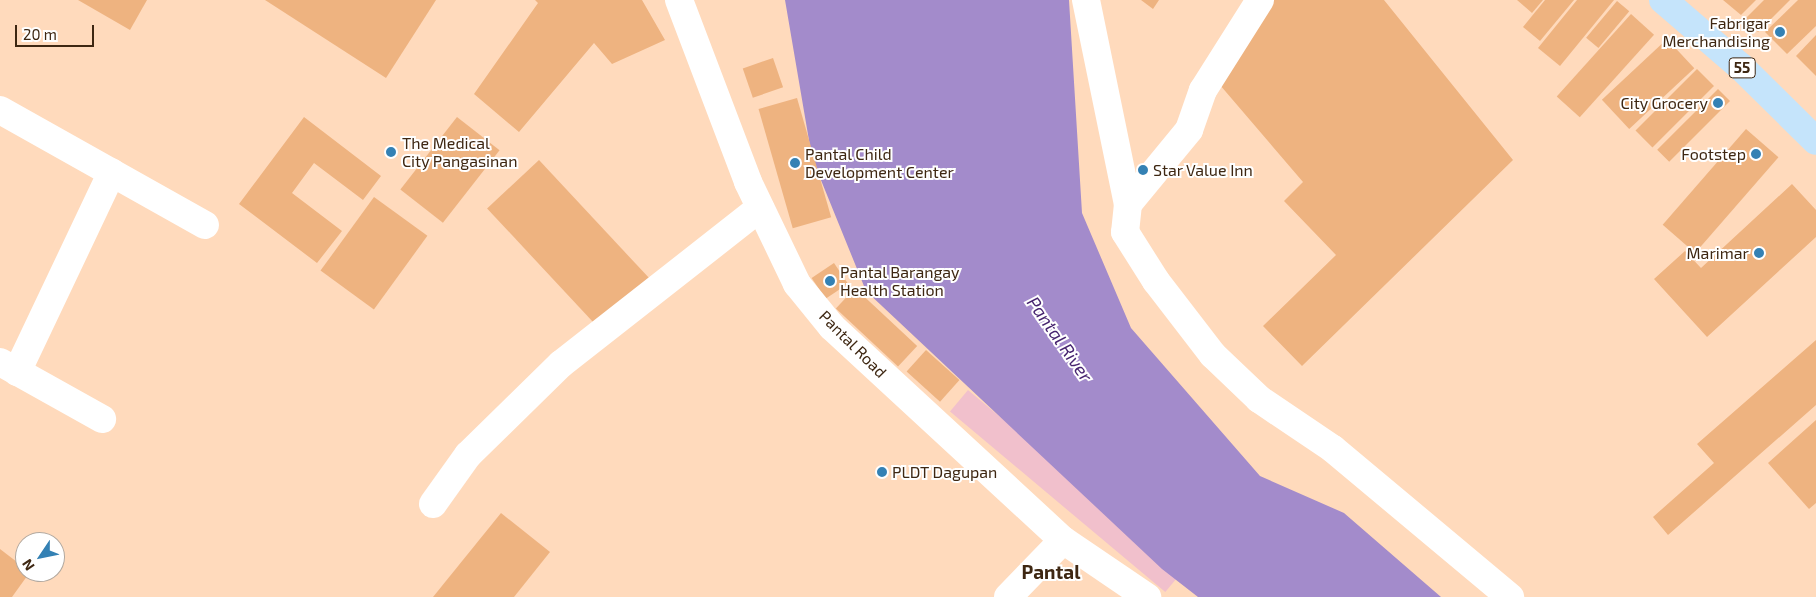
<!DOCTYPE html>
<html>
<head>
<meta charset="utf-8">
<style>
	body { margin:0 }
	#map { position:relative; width:1816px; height:597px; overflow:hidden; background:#ffdabc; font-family:"Exo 2",sans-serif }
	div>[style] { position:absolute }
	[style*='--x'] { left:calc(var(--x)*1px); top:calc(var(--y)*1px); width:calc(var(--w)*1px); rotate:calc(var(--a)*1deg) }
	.green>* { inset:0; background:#f1c0cc; transform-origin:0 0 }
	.water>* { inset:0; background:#a38bcb }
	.building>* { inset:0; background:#eeb380; transform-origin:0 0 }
	.minor>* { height:28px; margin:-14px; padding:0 14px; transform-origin:14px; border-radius:14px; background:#fff }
	.major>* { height:28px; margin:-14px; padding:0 14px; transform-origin:14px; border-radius:14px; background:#c5e4fb }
	.dots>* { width:14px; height:14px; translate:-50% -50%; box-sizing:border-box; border:2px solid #fff; border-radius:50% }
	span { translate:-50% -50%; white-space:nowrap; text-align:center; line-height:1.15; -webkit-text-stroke:4px #fff; paint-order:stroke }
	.shield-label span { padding:1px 4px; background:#fff; border:1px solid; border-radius:4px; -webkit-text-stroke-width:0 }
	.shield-label { font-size:15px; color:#3e2712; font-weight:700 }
	.poi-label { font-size:16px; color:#3e2712 }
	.right { translate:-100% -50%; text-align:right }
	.left { translate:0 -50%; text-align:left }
	.street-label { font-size:16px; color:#3e2712 }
	.water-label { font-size:18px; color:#472470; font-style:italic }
	.quarter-label { font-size:19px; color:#3e2712; font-weight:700 }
	.north { position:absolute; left:15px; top:532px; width:50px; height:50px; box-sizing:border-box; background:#fff; border:1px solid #b2a9a0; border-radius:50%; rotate:236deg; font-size:14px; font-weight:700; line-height:20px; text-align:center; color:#3e2712 }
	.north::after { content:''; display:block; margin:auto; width:18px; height:22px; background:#3481b4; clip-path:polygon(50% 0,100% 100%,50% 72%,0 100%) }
	.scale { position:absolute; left:15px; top:25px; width:79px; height:22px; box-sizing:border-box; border:2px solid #3e2712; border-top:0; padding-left:6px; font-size:15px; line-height:18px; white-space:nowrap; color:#3e2712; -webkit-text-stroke:4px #fff; paint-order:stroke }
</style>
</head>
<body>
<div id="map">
	<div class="green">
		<i style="left:968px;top:390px;width:281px;height:28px;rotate:40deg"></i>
	</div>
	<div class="water">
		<i style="clip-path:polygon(785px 0,1069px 0,1082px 213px,1131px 328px,1260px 476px,1344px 513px,1441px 597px,1198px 597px,1162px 569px,866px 291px,812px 158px)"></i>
	</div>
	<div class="building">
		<i style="clip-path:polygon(78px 0,147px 0,130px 30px)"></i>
		<i style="clip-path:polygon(265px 0,436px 0,386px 78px)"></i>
		<i style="clip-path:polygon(535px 0,642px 0,665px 40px,612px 64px,594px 43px,519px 132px,474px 94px,538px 3px)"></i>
		<i style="clip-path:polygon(1141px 0,1159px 0,1153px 9px)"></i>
		<i style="clip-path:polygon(1270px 0,1384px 0,1513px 160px,1302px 366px,1263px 326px,1336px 255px,1284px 201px,1303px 182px,1214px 78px)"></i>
		<i style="clip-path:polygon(1517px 0,1543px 0,1532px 13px)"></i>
		<i style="clip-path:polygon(1545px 0,1574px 0,1540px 41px,1523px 27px)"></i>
		<i style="clip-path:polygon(1577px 0,1614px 0,1560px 66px,1538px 48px)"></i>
		<i style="clip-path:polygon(1723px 0,1756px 0,1741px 15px)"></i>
		<i style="clip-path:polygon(1764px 0,1790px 0,1758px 32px,1745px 19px)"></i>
		<i style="clip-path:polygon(1798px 0,1816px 0,1816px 26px,1787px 54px,1765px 32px)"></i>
		<i style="left:1617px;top:1px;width:16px;height:48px;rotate:40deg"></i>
		<i style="left:1631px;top:14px;width:31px;height:111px;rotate:42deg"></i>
		<i style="clip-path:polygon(1816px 35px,1816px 76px,1796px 56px)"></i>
		<i style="left:1667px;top:39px;width:40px;height:89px;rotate:47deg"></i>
		<i style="left:773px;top:58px;width:31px;height:32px;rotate:71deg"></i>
		<i style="left:1697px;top:69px;width:24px;height:87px;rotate:45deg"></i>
		<i style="left:1718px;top:89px;width:17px;height:86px;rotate:45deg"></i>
		<i style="left:797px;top:98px;width:124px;height:40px;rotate:74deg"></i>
		<i style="clip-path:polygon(304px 117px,381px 176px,363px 200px,314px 163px,292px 193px,342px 231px,317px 263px,239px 204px)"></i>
		<i style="left:457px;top:117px;width:54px;height:92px;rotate:38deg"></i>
		<i style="left:1746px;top:129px;width:43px;height:127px;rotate:41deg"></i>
		<i style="left:539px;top:160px;width:168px;height:71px;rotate:47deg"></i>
		<i style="clip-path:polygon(1792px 184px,1816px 210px,1816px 237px,1707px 337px,1654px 279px,1685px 251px,1701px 268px)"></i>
		<i style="left:374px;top:197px;width:66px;height:91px;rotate:36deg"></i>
		<i style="left:834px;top:263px;width:25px;height:27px;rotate:56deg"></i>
		<i style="left:855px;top:288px;width:85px;height:28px;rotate:43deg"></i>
		<i style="clip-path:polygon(1816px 340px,1816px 405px,1668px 535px,1653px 517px,1714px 463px,1697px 444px)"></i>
		<i style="left:926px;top:350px;width:45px;height:29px;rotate:42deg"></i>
		<i style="clip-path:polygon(1816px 420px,1816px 503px,1809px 509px,1768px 463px)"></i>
		<i style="clip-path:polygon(501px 513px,550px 552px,514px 597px,433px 597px)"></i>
		<i style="clip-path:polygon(0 549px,30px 572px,12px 597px,0 597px)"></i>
	</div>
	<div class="minor">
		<i style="--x:679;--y:0;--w:195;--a:69.2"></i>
		<i style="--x:748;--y:182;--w:113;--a:64.3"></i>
		<i style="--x:797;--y:284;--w:55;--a:50.9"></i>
		<i style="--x:832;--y:327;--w:314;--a:42.7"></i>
		<i style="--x:1063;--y:540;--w:102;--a:34.2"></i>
		<i style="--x:1086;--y:0;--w:208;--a:78.4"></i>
		<i style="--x:1260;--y:0;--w:107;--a:122.3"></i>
		<i style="--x:1203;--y:90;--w:42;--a:109.3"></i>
		<i style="--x:1189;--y:130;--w:96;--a:129.5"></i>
		<i style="--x:1128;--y:204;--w:28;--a:96"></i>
		<i style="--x:1125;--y:232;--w:58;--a:57.7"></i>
		<i style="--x:1156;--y:281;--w:93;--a:52.4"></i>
		<i style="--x:1213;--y:355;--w:64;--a:43.7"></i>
		<i style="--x:1259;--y:399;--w:89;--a:34"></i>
		<i style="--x:1333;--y:449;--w:231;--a:39.9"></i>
		<i style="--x:0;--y:110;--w:235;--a:29.3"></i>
		<i style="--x:0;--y:362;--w:117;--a:29.2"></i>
		<i style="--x:17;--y:372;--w:221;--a:-64.6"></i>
		<i style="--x:433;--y:504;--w:60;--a:-54.5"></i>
		<i style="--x:468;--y:455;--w:130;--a:-44.4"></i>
		<i style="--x:561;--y:364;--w:253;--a:-38.1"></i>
		<i style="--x:1008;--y:597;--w:79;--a:-46"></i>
	</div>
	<div class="major">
		<i style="--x:1663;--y:0;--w:103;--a:40.7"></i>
		<i style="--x:1741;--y:67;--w:105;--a:44.6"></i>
	</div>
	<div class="dots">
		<i style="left:1780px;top:32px;background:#3481b4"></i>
		<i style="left:1718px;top:103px;background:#3481b4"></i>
		<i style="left:391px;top:152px;background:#3481b4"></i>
		<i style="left:1756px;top:154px;background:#3481b4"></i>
		<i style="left:795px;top:163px;background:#3481b4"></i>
		<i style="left:1143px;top:170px;background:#3481b4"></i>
		<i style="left:1759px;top:253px;background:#3481b4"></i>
		<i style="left:830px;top:281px;background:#3481b4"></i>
		<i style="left:882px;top:472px;background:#3481b4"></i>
	</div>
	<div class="shield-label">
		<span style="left:1742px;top:68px">55</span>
	</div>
	<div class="poi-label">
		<span class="right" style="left:1770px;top:32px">Fabrigar<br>Merchandising</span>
		<span class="right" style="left:1708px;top:103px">City Grocery</span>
		<span class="left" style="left:402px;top:152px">The Medical<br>City Pangasinan</span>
		<span class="left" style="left:805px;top:163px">Pantal Child<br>Development Center</span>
		<span class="right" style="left:1746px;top:154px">Footstep</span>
		<span class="left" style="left:1153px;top:170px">Star Value Inn</span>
		<span class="right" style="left:1749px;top:253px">Marimar</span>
		<span class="left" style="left:840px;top:281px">Pantal Barangay<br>Health Station</span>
		<span class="left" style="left:892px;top:472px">PLDT Dagupan</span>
	</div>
	<div class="street-label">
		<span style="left:853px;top:344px;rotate:45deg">Pantal Road</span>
	</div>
	<div class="water-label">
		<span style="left:1060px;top:339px;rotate:55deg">Pantal River</span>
	</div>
	<div class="quarter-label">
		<span style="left:1051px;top:572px">Pantal</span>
	</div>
	<div class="north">N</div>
	<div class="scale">20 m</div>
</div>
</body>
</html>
